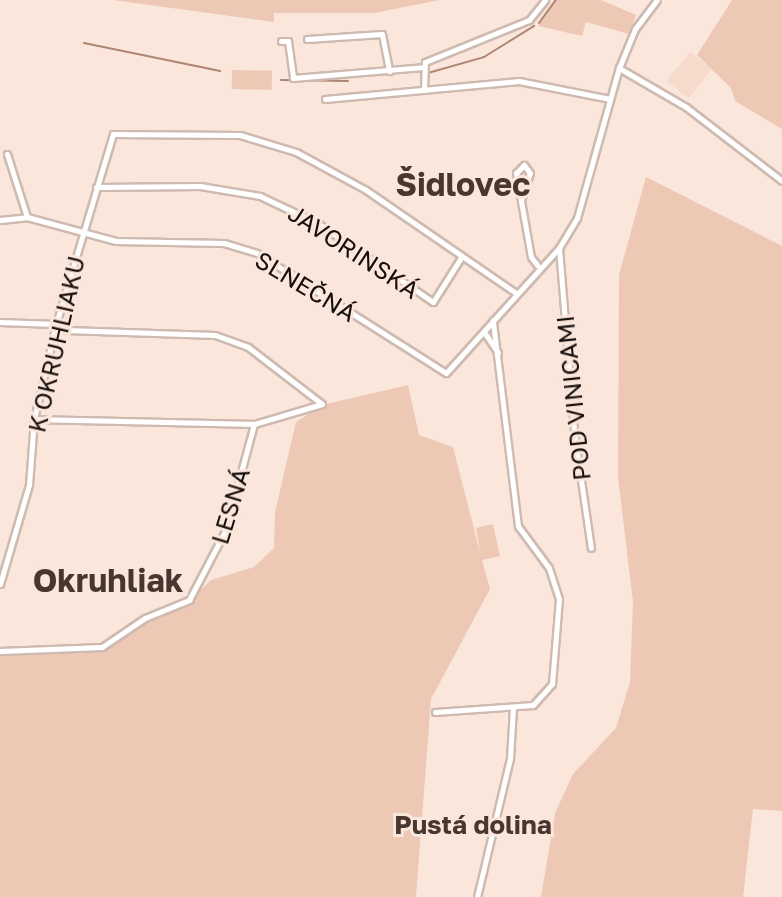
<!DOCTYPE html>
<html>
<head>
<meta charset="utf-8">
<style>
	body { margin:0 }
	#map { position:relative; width:782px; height:897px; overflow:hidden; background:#fbe6dc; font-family:"Golos Text",sans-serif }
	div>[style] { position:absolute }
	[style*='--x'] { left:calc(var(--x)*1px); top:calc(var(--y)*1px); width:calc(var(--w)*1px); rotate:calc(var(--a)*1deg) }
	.built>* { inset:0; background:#f6dacb; transform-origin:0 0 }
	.green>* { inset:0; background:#edc8b5; transform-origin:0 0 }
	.stream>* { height:2px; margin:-1px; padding:0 1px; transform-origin:1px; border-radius:1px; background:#ae8570 }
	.roads { filter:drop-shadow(2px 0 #cebab0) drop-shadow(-2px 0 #cebab0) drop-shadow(0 2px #cebab0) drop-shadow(0 -2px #cebab0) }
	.minor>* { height:5px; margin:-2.5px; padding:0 2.5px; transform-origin:2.5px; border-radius:2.5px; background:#fff }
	span { translate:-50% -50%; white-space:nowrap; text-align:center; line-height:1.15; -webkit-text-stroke:6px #fbe6dc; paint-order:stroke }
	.street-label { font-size:24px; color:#150e0a }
	.neighbourhood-label { font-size:26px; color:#47372e; font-weight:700 }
	.district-label { font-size:32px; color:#47372e; font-weight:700 }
</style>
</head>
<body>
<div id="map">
	<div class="built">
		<i style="left:690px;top:52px;width:28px;height:37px;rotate:39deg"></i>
	</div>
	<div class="green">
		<i style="clip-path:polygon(113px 0,440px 0,374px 13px,274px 13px,274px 22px)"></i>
		<i style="clip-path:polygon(557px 0,601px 0,636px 15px,629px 34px,586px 22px,582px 36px,538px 26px)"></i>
		<i style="clip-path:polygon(732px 0,782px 0,782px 129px,735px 101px,731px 88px,697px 55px)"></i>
		<i style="left:232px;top:70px;width:40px;height:19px;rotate:1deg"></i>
		<i style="clip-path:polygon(646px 177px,782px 246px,782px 811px,753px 809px,743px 897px,541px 897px,555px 813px,573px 774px,616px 728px,630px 682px,633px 602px,618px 477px,619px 275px)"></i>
		<i style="clip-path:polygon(408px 385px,419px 435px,453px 447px,481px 556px,476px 528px,493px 524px,500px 556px,482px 560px,490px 589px,431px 699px,416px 897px,0 897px,0 655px,109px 648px,146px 619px,183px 607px,211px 580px,254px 567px,274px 548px,275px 512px,296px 422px,322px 405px)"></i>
	</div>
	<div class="stream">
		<i style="--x:539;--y:23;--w:29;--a:-54"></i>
		<i style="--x:84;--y:43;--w:139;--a:11.6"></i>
		<i style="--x:428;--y:73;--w:58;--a:-15.9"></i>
		<i style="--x:484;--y:57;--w:59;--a:-31.8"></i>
		<i style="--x:281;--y:80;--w:67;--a:0.9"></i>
	</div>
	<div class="roads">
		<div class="minor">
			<i style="--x:307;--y:39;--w:75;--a:-3.8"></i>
			<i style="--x:382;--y:34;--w:38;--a:79"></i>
			<i style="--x:281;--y:41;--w:7;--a:0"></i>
			<i style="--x:288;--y:41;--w:37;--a:82"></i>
			<i style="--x:293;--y:78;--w:130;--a:-4.8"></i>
			<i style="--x:619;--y:68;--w:78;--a:30.2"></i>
			<i style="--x:686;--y:107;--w:121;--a:37.6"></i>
			<i style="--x:424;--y:90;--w:28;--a:-88"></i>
			<i style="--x:425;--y:62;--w:112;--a:-22"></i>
			<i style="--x:529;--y:20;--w:26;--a:-51"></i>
			<i style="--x:325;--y:99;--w:195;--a:-5.3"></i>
			<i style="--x:519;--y:81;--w:93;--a:11.2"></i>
			<i style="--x:7;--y:154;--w:66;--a:72.4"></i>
			<i style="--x:96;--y:187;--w:104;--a:-0.6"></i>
			<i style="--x:200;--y:186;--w:61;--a:9.5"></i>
			<i style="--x:260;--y:196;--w:65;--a:25.4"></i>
			<i style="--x:319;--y:224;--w:138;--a:34.4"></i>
			<i style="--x:433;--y:302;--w:54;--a:-57.8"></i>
			<i style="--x:521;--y:200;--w:28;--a:-72"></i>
			<i style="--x:530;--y:173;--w:10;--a:-127"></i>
			<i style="--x:524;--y:165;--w:11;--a:135"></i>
			<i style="--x:516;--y:173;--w:85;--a:79.9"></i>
			<i style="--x:531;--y:257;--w:11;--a:52"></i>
			<i style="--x:0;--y:220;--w:27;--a:-6"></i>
			<i style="--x:27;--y:217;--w:92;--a:15.1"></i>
			<i style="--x:116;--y:241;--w:108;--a:1.1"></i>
			<i style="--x:224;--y:243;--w:34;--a:17"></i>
			<i style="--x:257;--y:253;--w:224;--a:32.4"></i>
			<i style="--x:446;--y:373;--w:169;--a:-47.9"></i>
			<i style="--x:559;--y:248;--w:35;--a:-59"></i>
			<i style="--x:577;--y:218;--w:156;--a:-74.4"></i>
			<i style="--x:619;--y:68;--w:42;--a:-67.7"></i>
			<i style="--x:635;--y:29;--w:36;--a:-53"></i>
			<i style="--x:559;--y:248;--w:185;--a:85.3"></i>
			<i style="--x:574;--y:432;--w:117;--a:81.7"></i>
			<i style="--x:0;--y:322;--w:56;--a:2"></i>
			<i style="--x:56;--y:324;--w:12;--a:31"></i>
			<i style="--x:66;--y:330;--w:149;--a:1.9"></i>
			<i style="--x:215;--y:335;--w:35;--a:20"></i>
			<i style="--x:248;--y:347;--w:93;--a:37.6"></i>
			<i style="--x:322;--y:404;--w:71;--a:163.6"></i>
			<i style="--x:484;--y:332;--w:25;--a:56"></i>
			<i style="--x:0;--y:584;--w:103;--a:-73.7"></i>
			<i style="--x:29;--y:485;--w:66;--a:-85.7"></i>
			<i style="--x:34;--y:419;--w:98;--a:-77"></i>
			<i style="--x:56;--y:324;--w:198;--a:-73.3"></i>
			<i style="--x:113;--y:134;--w:127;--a:0.5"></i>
			<i style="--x:240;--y:135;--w:59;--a:16.9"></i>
			<i style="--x:296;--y:152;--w:80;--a:28.5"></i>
			<i style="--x:366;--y:190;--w:182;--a:34.5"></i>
			<i style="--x:0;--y:651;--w:102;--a:-2.2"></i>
			<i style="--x:102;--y:647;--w:52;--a:-34"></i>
			<i style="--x:145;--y:618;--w:48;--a:-22.2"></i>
			<i style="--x:189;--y:600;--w:78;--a:-62.4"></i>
			<i style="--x:225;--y:531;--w:111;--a:-74.8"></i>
			<i style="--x:254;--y:424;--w:220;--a:-178.7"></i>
			<i style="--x:435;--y:712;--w:98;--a:-4.1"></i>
			<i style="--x:533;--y:705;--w:28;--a:-48"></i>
			<i style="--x:552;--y:684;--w:85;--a:-85.3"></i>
			<i style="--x:559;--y:599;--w:33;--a:-108"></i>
			<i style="--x:549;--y:568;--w:52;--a:-126.4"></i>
			<i style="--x:518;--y:526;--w:207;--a:-97"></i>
			<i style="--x:477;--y:897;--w:142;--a:-76.6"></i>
			<i style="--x:510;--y:759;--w:52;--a:-86.7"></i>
		</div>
	</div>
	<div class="street-label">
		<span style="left:354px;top:251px;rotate:33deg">JAVORINSKÁ</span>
		<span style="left:306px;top:286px;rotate:31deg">SLNEČNÁ</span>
		<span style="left:56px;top:344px;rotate:-77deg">K OKRUHLIAKU</span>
		<span style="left:573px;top:398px;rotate:-96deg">POD VINICAMI</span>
		<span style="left:230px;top:506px;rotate:-73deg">LESNÁ</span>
	</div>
	<div class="neighbourhood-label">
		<span style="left:473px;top:825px">Pustá dolina</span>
	</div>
	<div class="district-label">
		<span style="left:463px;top:184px">Šidlovec</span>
		<span style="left:108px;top:580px">Okruhliak</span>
	</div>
</div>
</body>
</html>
